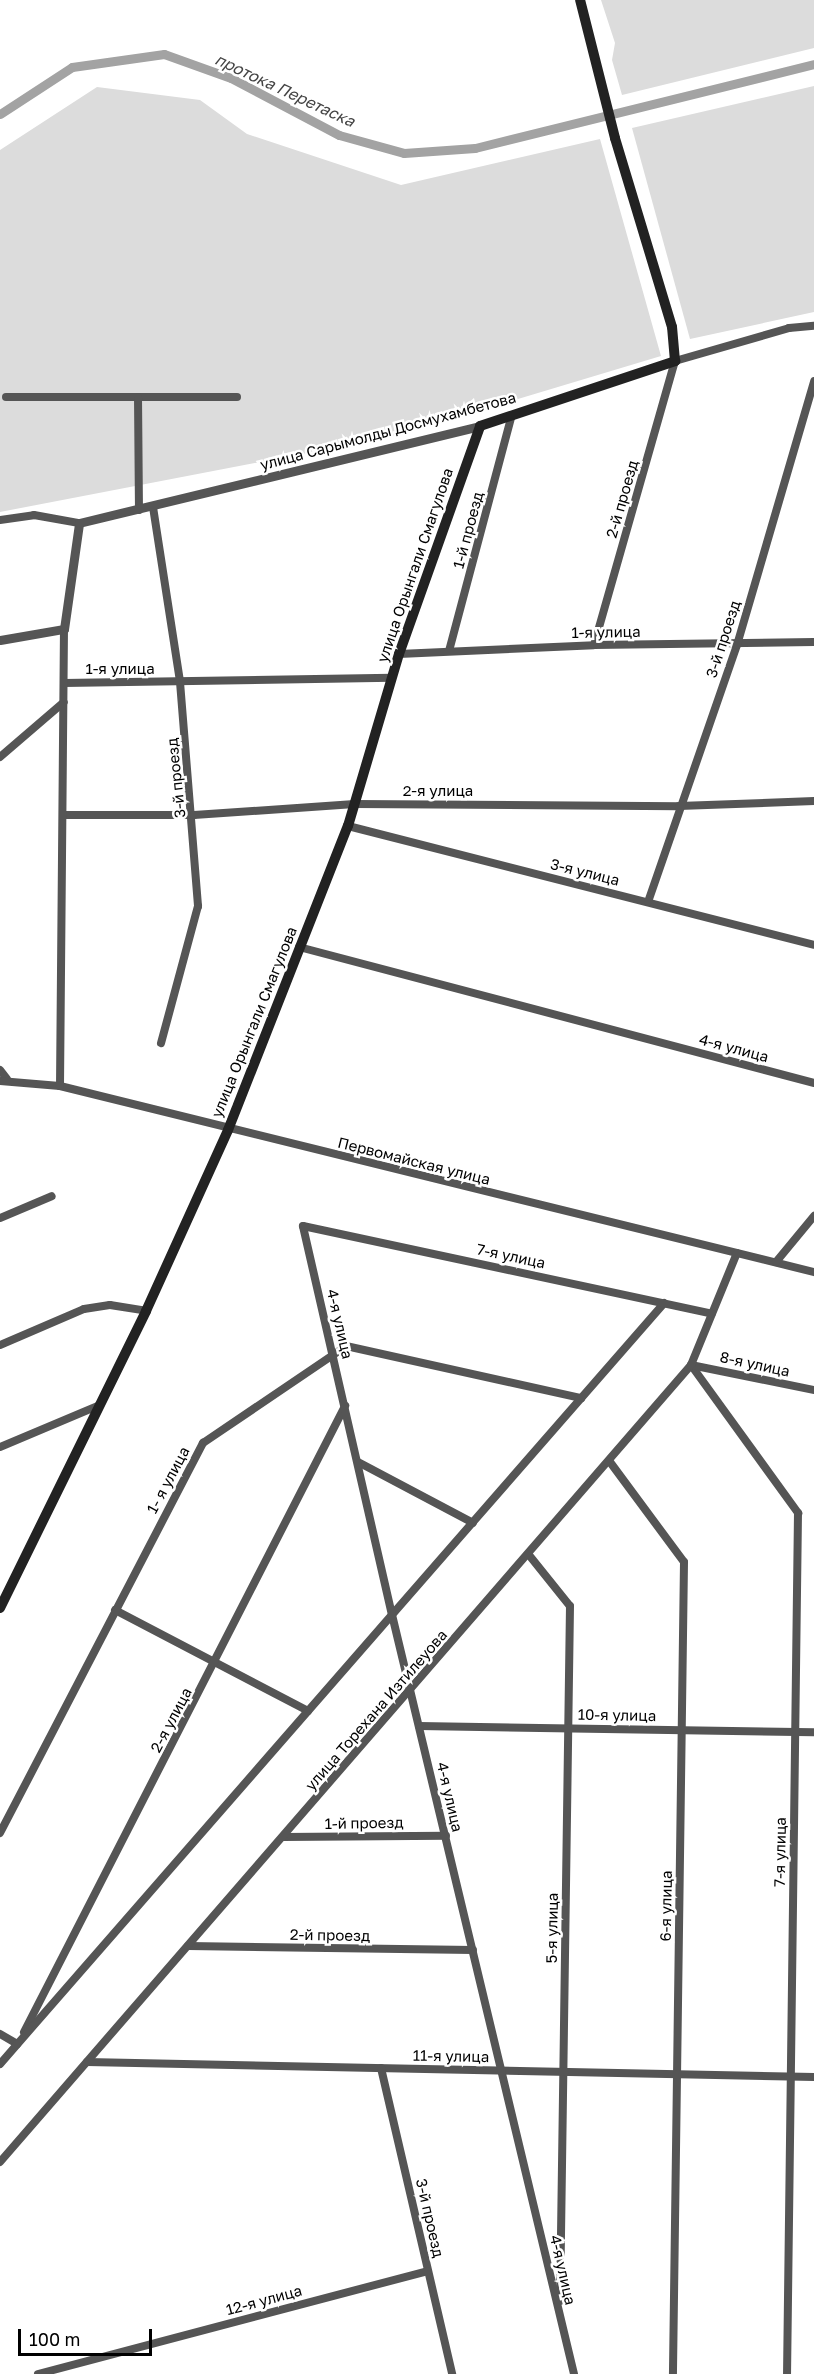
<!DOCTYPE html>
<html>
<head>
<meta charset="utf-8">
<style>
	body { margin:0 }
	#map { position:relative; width:814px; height:2374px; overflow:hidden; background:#fff; font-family:"Golos Text",sans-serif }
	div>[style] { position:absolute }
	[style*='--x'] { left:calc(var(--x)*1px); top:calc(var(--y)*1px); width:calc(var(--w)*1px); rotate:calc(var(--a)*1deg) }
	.green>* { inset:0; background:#dcdcdc }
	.canal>* { height:9px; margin:-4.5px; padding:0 4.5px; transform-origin:4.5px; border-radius:4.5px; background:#a3a3a3 }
	.minor>* { height:8px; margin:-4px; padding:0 4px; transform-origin:4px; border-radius:4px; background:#555 }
	.tertiary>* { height:9px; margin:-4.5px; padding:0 4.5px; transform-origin:4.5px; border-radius:4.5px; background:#555 }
	.secondary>* { height:10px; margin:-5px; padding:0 5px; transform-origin:5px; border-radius:5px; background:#222 }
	span { translate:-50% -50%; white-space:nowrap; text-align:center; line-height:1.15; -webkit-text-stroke:5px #fff; paint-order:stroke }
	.street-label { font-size:15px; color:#000 }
	.water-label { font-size:16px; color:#444; font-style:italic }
	.scale { position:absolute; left:18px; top:2329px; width:134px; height:27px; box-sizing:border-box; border:3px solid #000; border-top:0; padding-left:8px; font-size:18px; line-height:21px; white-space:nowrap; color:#000; -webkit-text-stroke:4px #fff; paint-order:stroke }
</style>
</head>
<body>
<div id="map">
	<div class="green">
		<i style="clip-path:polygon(601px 0,814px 0,814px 48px,622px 95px,612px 60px,615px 43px)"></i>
		<i style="clip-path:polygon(814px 86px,814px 312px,690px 339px,632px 128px)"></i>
		<i style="clip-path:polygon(97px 87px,200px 100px,247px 134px,401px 185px,600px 139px,661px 356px,395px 436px,0 512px,0 150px)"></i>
	</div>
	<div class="canal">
		<i style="--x:0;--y:114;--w:86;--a:-33.1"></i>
		<i style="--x:72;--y:67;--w:93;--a:-8"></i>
		<i style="--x:164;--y:54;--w:71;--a:19.7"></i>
		<i style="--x:231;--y:78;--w:122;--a:27.8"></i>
		<i style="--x:339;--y:135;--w:67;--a:15.5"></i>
		<i style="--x:404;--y:153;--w:71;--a:-4"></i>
		<i style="--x:475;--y:148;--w:349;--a:-13.9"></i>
	</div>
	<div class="minor">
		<i style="--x:6;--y:397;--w:231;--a:0"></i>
		<i style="--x:138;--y:397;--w:113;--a:89.5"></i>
		<i style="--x:153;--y:507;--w:177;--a:81.2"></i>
		<i style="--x:180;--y:682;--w:225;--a:85.4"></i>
		<i style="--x:198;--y:906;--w:142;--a:105.1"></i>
		<i style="--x:0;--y:520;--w:34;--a:-8"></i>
		<i style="--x:34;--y:515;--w:46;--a:10.1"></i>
		<i style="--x:594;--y:645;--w:295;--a:-74.1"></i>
		<i style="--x:675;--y:361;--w:119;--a:-16.1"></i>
		<i style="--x:789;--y:328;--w:25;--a:-5"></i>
		<i style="--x:449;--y:651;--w:244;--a:-75.1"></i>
		<i style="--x:399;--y:654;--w:195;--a:-2.6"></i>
		<i style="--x:594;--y:645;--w:220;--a:-0.8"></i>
		<i style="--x:64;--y:683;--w:328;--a:-0.9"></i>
		<i style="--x:0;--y:757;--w:84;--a:-40.7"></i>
		<i style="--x:63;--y:815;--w:131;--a:0"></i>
		<i style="--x:194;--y:815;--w:161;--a:-3.9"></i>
		<i style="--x:355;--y:804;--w:324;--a:0.4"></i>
		<i style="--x:679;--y:806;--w:135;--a:-2.1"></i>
		<i style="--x:348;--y:826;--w:481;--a:14.3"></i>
		<i style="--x:648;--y:902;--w:272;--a:-70.9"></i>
		<i style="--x:737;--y:645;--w:275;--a:-73.7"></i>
		<i style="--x:299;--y:947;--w:533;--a:14.79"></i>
		<i style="--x:0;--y:1070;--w:11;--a:52"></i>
		<i style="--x:0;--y:1081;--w:60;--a:4.8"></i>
		<i style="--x:60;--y:1086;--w:777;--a:13.86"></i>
		<i style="--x:60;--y:1086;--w:457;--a:-89.5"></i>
		<i style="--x:0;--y:1218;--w:56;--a:-22.9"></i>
		<i style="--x:776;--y:1262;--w:60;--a:-50.4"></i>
		<i style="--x:0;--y:1345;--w:91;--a:-23.2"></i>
		<i style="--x:84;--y:1309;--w:26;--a:-9"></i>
		<i style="--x:110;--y:1305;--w:36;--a:9"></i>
		<i style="--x:691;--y:1365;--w:183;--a:54.1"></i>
		<i style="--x:798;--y:1513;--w:861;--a:90.73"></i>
		<i style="--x:691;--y:1365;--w:126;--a:11.5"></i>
		<i style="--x:0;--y:1447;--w:108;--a:-22.8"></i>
		<i style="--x:358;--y:1462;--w:130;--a:27.9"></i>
		<i style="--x:610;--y:1462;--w:124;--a:53.5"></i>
		<i style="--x:684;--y:1562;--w:812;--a:90.78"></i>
		<i style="--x:529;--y:1555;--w:65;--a:51.2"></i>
		<i style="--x:570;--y:1606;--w:695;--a:90.82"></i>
		<i style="--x:115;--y:1610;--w:218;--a:27.6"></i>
		<i style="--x:419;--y:1726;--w:395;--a:0.9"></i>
		<i style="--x:0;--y:1833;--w:440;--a:-62.5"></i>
		<i style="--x:203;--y:1443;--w:173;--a:-34.1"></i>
		<i style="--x:346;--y:1346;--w:241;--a:12.5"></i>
		<i style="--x:283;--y:1837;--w:163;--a:-0.4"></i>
		<i style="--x:188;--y:1946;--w:285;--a:0.8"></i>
		<i style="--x:24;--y:2032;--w:704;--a:-62.85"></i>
		<i style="--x:0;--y:2034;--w:20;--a:30"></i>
		<i style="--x:87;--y:2062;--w:727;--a:1.18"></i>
		<i style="--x:0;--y:2064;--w:1010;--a:-48.89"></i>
		<i style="--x:381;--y:2068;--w:314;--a:76.9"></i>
		<i style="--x:0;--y:2162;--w:1055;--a:-49.07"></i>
		<i style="--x:691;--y:1365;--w:121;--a:-67.7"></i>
		<i style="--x:38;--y:2374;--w:403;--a:-14.8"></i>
		<i style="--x:574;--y:2374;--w:781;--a:-103.48"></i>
		<i style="--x:392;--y:1615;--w:399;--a:-102.9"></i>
		<i style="--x:303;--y:1226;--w:418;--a:12.1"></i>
	</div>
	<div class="tertiary">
		<i style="--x:0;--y:640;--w:65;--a:-9.8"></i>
		<i style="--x:64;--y:629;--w:107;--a:-81.9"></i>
		<i style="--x:79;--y:523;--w:413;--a:-13.6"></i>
	</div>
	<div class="secondary">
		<i style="--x:0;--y:1608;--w:331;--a:-63.8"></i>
		<i style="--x:146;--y:1311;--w:199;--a:-65.6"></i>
		<i style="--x:228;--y:1130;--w:327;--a:-68.5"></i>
		<i style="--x:348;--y:826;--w:179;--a:-73.5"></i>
		<i style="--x:399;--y:654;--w:242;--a:-70.4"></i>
		<i style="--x:480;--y:426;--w:206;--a:-18.4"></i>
		<i style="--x:675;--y:361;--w:34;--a:-95"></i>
		<i style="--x:672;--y:327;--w:197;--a:-106.8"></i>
		<i style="--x:615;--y:138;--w:142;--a:-104.2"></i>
	</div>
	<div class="street-label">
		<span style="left:388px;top:431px;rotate:-15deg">улица Сарымолды Досмухамбетова</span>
		<span style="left:622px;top:499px;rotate:-74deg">2-й проезд</span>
		<span style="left:468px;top:530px;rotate:-75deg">1-й проезд</span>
		<span style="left:415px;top:565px;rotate:-71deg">улица Орынгали Смагулова</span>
		<span style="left:606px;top:632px;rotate:-1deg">1-я улица</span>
		<span style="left:723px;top:639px;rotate:-72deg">3-й проезд</span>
		<span style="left:120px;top:669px">1-я улица</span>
		<span style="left:176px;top:778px;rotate:-96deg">3-й проезд</span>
		<span style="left:438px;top:791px">2-я улица</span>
		<span style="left:585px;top:872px;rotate:14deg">3-я улица</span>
		<span style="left:254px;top:1022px;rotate:-68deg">улица Орынгали Смагулова</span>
		<span style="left:734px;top:1048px;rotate:15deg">4-я улица</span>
		<span style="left:414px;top:1161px;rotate:14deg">Первомайская улица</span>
		<span style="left:511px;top:1256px;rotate:12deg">7-я улица</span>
		<span style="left:340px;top:1324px;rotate:77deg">4-я улица</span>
		<span style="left:755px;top:1364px;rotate:12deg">8-я улица</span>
		<span style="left:168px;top:1480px;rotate:-62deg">1- я улица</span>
		<span style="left:376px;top:1710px;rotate:-49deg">улица Торехана Изтилеуова</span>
		<span style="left:617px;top:1715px;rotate:1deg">10-я улица</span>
		<span style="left:171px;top:1720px;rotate:-62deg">2-я улица</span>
		<span style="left:450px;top:1797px;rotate:77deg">4-я улица</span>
		<span style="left:364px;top:1823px;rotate:-1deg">1-й проезд</span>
		<span style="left:780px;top:1852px;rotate:-89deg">7-я улица</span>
		<span style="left:666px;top:1906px;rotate:-89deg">6-я улица</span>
		<span style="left:552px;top:1928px;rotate:-89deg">5-я улица</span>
		<span style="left:330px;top:1935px;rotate:1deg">2-й проезд</span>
		<span style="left:451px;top:2056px;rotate:1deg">11-я улица</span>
		<span style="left:430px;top:2218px;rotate:77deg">3-й проезд</span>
		<span style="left:563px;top:2270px;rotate:77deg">4-я улица</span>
		<span style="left:264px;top:2300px;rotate:-15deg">12-я улица</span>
	</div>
	<div class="water-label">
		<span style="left:285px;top:90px;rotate:25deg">протока Перетаска</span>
	</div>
	<div class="scale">100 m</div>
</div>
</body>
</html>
